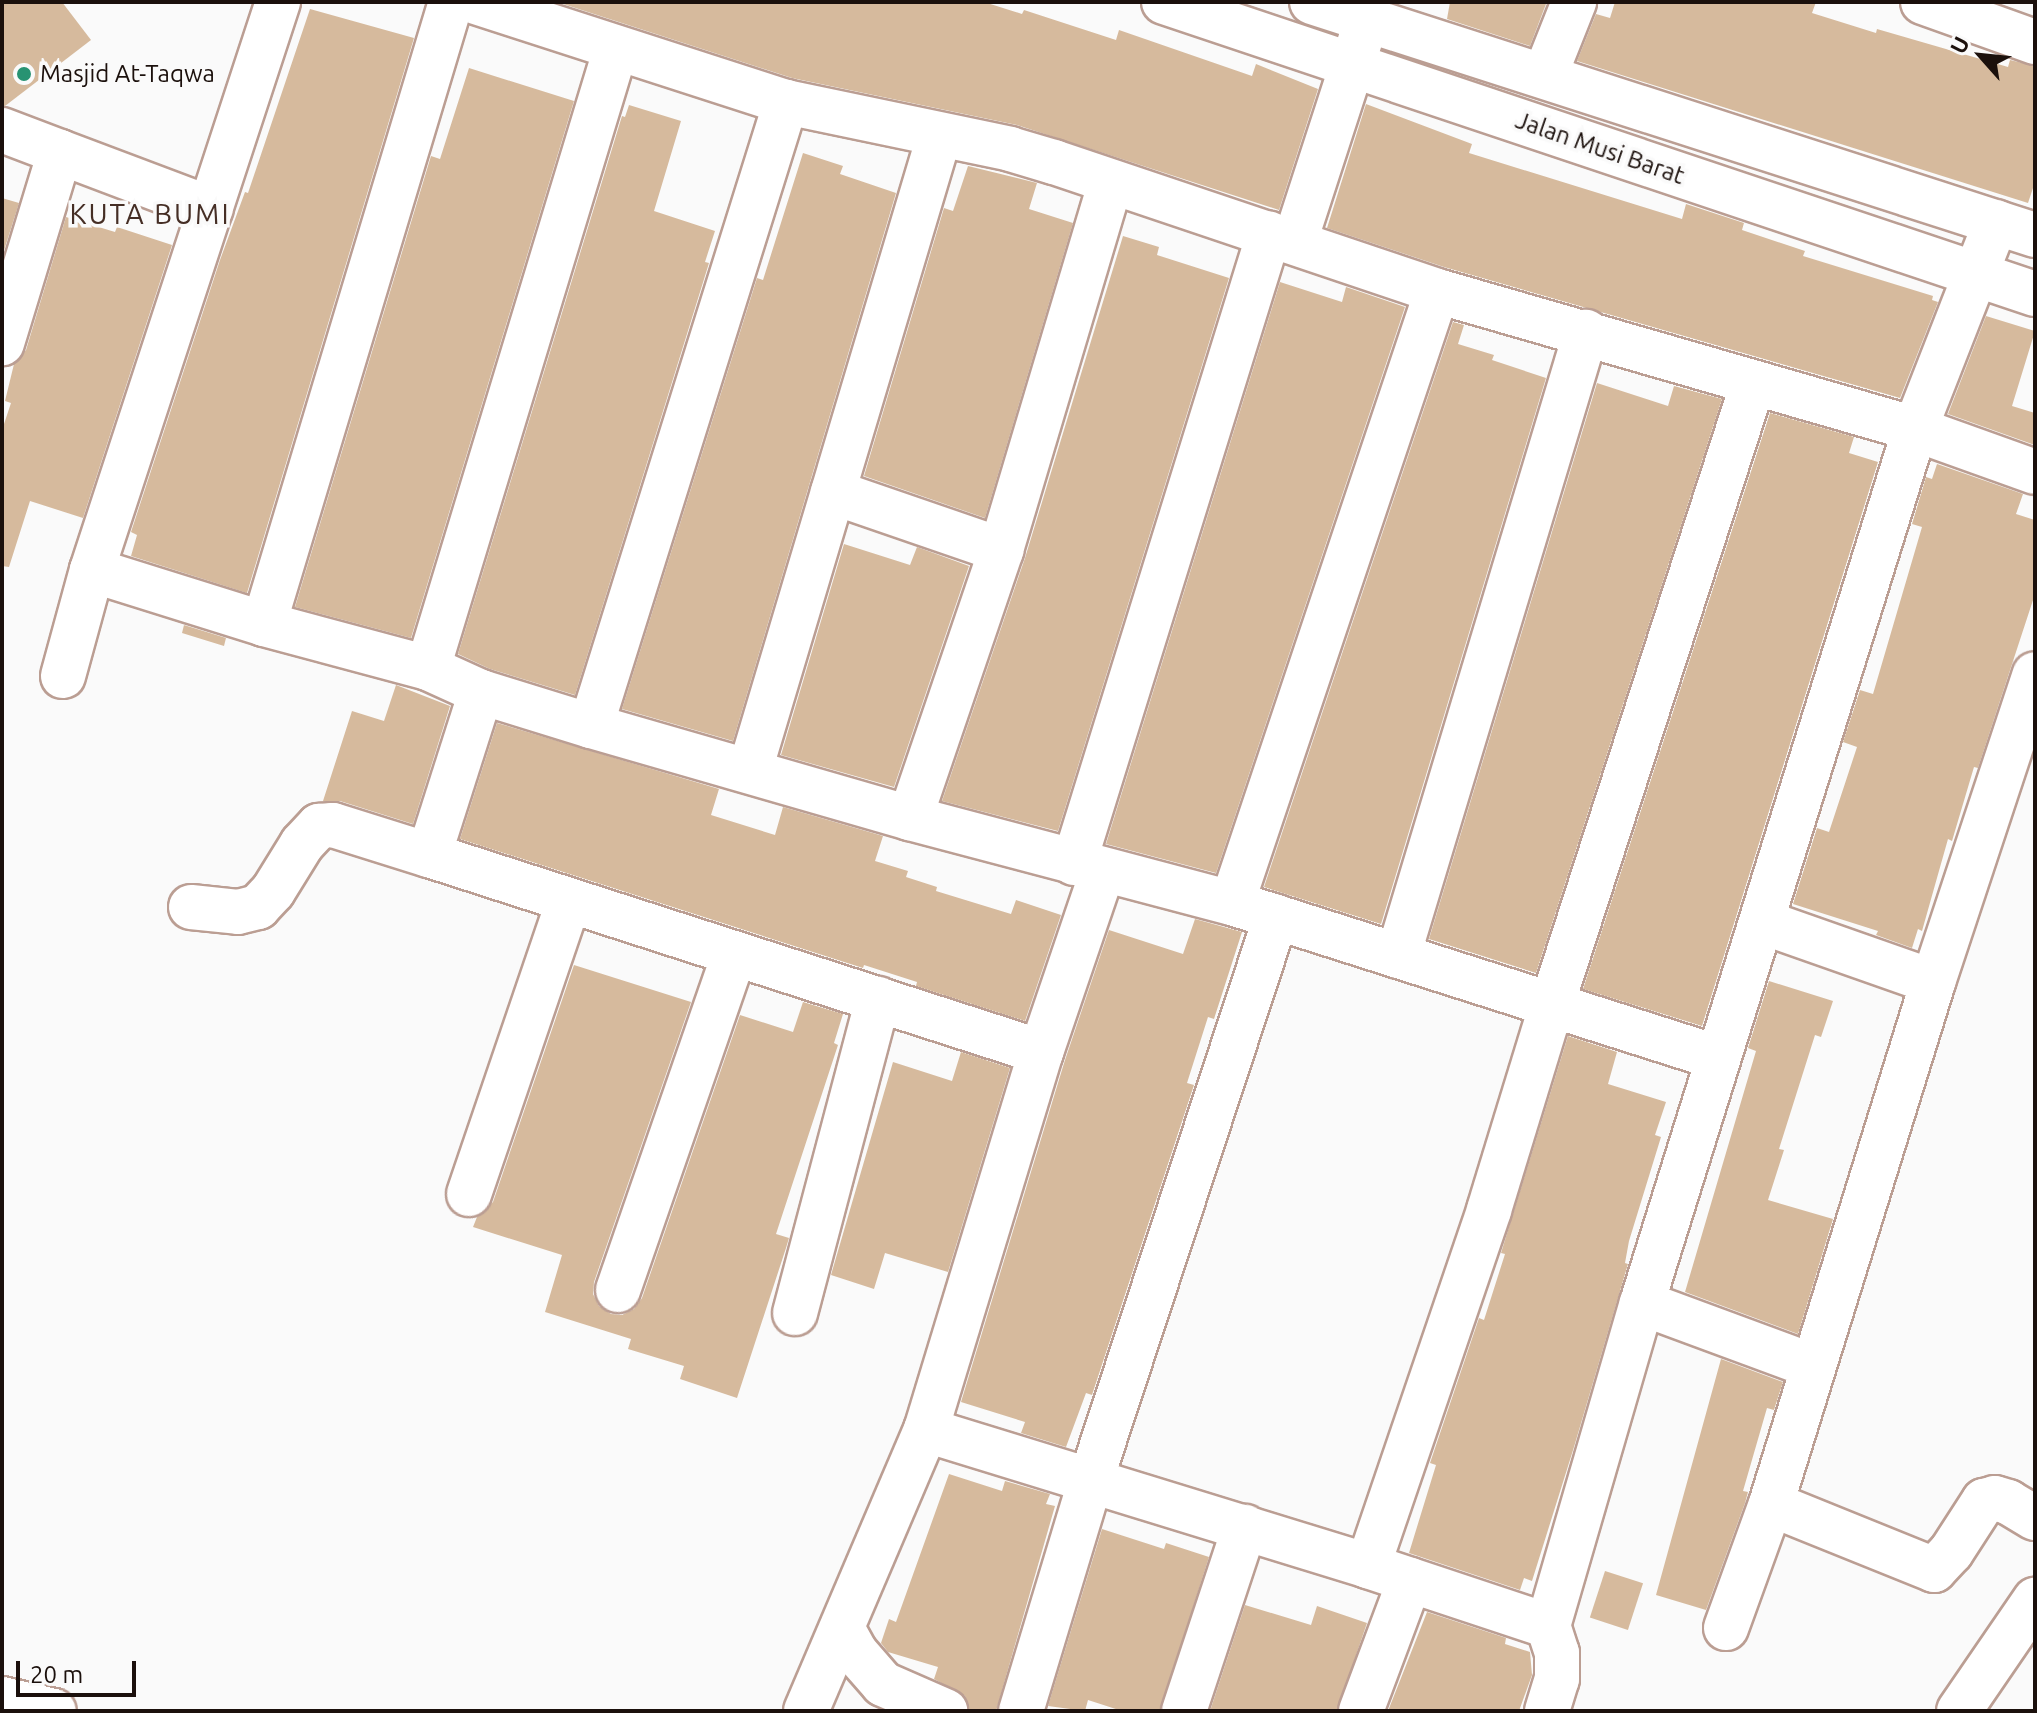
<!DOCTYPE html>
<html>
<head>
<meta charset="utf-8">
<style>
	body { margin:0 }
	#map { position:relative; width:2037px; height:1713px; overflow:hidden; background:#fafafa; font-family:Ubuntu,sans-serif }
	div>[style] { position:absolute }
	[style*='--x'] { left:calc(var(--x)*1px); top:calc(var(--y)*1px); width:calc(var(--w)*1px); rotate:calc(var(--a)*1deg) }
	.building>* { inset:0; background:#d6ba9d; transform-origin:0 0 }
	.roads { filter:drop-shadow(2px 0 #bb9e93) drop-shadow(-2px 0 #bb9e93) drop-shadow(0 2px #bb9e93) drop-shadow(0 -2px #bb9e93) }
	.minor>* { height:44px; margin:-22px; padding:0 22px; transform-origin:22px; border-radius:22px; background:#fff }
	.dots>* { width:22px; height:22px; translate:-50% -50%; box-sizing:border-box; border:4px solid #fafafa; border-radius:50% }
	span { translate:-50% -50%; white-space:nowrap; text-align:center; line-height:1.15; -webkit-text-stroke:7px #fafafa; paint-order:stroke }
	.poi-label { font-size:24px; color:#1b100c }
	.left { translate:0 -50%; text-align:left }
	.street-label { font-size:24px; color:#1b100c }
	.quarter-label { font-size:28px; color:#452e25; letter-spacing:2px }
	.frame { position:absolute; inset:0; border:4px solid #1b100c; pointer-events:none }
	.north { position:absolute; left:1941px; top:16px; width:80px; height:80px; -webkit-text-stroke:6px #fafafa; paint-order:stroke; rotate:297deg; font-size:22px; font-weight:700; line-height:32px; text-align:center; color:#1b100c }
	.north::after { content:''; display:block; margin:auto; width:28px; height:36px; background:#1b100c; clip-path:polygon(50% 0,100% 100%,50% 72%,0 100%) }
	.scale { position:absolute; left:16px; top:1661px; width:120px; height:36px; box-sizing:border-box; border:4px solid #1b100c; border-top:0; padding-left:10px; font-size:24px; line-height:28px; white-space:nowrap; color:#1b100c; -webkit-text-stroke:6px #fafafa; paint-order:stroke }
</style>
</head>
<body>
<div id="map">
	<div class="building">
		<i style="clip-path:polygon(2px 2px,62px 2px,91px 40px,5px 106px,2px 106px)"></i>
		<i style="clip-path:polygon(557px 2px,984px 2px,1022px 14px,1024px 10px,1116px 40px,1119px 30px,1252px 76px,1256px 64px,1318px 89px,1279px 210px,1017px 125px,792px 78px)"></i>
		<i style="clip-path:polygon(1450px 2px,1538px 2px,1546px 4px,1530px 46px,1447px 19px)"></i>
		<i style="clip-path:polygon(1615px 2px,1816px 2px,1812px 13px,1876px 33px,1877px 29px,2008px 67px,2010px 60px,2035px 66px,2035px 182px,2028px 203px,1577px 61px,1596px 14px,1610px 18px)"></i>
		<i style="clip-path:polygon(310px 9px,414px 38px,247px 593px,131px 556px,137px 535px,131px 532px,220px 260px,245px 192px,248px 193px)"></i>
		<i style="clip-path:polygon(469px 68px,574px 101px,411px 638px,295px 607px,431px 156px,440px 159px)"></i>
		<i style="clip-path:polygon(1366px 104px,1472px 144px,1469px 153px,1682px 219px,1686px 204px,1744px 223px,1742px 230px,1805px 251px,1803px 256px,1933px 296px,1932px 300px,1938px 302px,1900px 398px,1444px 267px,1327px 228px)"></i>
		<i style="clip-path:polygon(629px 105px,681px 121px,654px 211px,715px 231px,705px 262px,709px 263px,575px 695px,490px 669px,458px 654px,622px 116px,625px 117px)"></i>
		<i style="clip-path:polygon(803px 153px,843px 166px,840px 174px,896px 193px,733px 741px,622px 709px,757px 278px,763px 280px)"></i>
		<i style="clip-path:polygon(968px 166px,1037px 183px,1029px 209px,1073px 223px,985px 518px,864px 476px,944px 208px,953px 211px)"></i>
		<i style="clip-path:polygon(2px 198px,19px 203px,2px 257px)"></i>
		<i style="clip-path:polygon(66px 217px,115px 232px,117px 227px,172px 245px,83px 518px,30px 501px,9px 567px,2px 566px,2px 430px,11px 403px,5px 401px,14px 364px,26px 350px)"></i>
		<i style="clip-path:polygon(1123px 236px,1159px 247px,1157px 255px,1229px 278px,1058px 831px,942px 801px,1025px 558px)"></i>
		<i style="clip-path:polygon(1280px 282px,1342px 302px,1346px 287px,1405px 307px,1216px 873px,1106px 844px)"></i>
		<i style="clip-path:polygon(1986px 316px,2035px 331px,2012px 406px,2035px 413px,2035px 445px,1948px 414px)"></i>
		<i style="clip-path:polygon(1453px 322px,1464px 325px,1458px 344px,1494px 355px,1492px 360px,1546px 378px,1381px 924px,1264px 887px)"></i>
		<i style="clip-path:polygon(1597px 383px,1668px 406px,1674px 386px,1722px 399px,1536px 973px,1429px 939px)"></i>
		<i style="clip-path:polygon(1770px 413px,1854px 437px,1849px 453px,1878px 462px,1702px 1026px,1583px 989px)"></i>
		<i style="clip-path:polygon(1937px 464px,2023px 494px,2016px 514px,2035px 520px,2035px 594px,1978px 768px,1974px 767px,1952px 841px,1948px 839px,1922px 931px,1918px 929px,1912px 948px,1876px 935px,1878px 931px,1793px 904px,1817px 828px,1829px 832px,1857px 747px,1843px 742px,1860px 690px,1873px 694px,1922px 527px,1912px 524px,1926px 477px,1932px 479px)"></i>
		<i style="clip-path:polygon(844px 544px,910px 565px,917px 547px,969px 566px,894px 787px,781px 755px)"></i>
		<i style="clip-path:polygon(116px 604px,226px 638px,224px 646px,182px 633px,184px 625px)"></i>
		<i style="clip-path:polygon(396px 685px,450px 706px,413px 824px,340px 801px,323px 801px,352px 711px,384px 721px)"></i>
		<i style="clip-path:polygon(497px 723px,719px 789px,711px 815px,775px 835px,783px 807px,883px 836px,875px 861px,908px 871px,906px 877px,937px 887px,936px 891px,1011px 914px,1016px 900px,1061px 915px,1025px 1021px,916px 986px,917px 982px,864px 965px,863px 968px,460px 839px)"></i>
		<i style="clip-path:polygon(1195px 919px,1242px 932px,1214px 1019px,1208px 1017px,1187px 1083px,1194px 1085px,1092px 1395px,1086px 1393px,1066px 1447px,1021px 1433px,1025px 1422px,961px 1402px,1065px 1060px,1109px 930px,1183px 954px)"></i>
		<i style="clip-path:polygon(574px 965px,691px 1002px,594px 1282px,593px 1294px,599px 1306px,611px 1314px,622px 1315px,634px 1309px,642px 1298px,740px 1015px,793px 1032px,803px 1002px,843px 1014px,834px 1043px,838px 1045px,776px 1234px,789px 1238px,786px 1248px,737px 1398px,680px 1379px,684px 1366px,628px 1349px,631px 1339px,545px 1312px,562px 1255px,473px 1227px,477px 1217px,493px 1202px)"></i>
		<i style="clip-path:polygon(1769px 981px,1833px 1001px,1821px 1037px,1815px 1035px,1779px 1149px,1784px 1150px,1768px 1200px,1833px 1219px,1798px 1334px,1685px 1292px,1756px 1051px,1748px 1048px)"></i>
		<i style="clip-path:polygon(1568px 1036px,1617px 1052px,1608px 1084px,1666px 1102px,1655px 1135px,1661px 1137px,1629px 1241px,1625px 1263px,1628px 1264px,1574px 1447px,1532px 1581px,1524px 1578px,1520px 1590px,1409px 1553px,1436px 1465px,1430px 1463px,1479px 1318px,1484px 1320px,1505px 1254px,1501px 1253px)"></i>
		<i style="clip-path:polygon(961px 1052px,1010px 1068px,948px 1272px,885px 1253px,874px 1289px,831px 1275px,893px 1062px,952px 1081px)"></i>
		<i style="clip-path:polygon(1721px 1359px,1783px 1382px,1774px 1410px,1767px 1408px,1743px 1491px,1748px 1492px,1745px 1503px,1706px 1610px,1656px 1595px)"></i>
		<i style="clip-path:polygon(949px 1474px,1002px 1491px,1005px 1481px,1050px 1494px,1046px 1504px,1055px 1506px,996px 1711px,970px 1711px,965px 1696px,934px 1679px,938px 1667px,888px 1652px,881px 1643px,889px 1619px,896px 1622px)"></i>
		<i style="clip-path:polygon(1102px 1529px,1164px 1549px,1166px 1543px,1209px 1557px,1160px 1711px,1122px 1711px,1088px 1700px,1085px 1711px,1048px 1706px)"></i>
		<i style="left:1605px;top:1571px;width:40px;height:49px;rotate:18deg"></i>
		<i style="clip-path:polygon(1245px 1605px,1311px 1625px,1317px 1606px,1367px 1623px,1337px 1711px,1210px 1711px)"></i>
		<i style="clip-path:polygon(1427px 1612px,1506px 1638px,1505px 1644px,1530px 1652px,1532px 1675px,1519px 1711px,1388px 1711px)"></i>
	</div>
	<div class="roads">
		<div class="minor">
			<i style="--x:476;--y:2;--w:326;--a:17.9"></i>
			<i style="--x:786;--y:102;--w:229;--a:11.8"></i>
			<i style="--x:1010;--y:149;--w:46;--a:16.5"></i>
			<i style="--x:1054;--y:162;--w:404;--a:18.6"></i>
			<i style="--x:1437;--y:291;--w:498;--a:16.1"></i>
			<i style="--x:1915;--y:429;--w:127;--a:19.7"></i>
			<i style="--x:1164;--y:2;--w:919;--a:18.53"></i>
			<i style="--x:1312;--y:2;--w:760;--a:17.86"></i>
			<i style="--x:1923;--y:2;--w:119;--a:19.7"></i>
			<i style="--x:1545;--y:75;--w:79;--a:-68.3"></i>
			<i style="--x:2;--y:130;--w:62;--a:20.8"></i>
			<i style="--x:60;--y:152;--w:200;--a:106.9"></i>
			<i style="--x:60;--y:152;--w:161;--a:20.7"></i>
			<i style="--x:1295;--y:241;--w:210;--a:-72"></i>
			<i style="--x:833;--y:492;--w:178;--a:19"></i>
			<i style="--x:92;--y:570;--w:180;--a:17.4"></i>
			<i style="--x:264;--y:624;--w:170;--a:15"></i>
			<i style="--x:428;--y:668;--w:58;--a:24.4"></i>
			<i style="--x:481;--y:692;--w:115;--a:17.2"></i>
			<i style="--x:591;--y:726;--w:332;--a:16.1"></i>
			<i style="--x:910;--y:818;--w:333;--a:14.8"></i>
			<i style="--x:1232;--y:903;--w:508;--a:17.65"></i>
			<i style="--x:264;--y:624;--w:650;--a:-73.27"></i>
			<i style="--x:428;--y:668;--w:648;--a:-73.13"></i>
			<i style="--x:63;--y:676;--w:110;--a:-74.7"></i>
			<i style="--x:92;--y:570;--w:598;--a:-71.87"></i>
			<i style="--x:591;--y:726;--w:654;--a:-72.65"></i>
			<i style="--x:750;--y:770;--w:661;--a:-73.38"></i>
			<i style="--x:910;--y:818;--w:283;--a:-71.2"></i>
			<i style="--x:1001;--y:550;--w:384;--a:-73.4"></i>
			<i style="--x:429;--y:855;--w:643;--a:17.84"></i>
			<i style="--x:1074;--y:863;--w:659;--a:-72.78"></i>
			<i style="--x:1232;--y:903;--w:645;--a:-71.48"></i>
			<i style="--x:191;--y:907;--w:47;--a:6.1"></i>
			<i style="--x:238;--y:912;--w:21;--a:-14"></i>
			<i style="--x:258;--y:907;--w:22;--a:-47"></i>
			<i style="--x:273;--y:891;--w:55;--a:-58.3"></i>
			<i style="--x:302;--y:844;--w:25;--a:-47"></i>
			<i style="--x:319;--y:826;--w:14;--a:-4"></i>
			<i style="--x:333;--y:825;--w:101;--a:17.4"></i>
			<i style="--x:429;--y:855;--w:171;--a:-72.3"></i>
			<i style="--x:1763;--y:922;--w:180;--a:19.4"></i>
			<i style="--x:1398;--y:956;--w:652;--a:-73.23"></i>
			<i style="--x:469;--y:1194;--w:310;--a:-71.2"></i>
			<i style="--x:618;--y:1290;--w:355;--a:-70.9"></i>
			<i style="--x:1642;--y:1303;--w:181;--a:20.3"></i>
			<i style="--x:795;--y:1313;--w:325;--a:-75.2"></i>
			<i style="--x:926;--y:1430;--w:462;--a:17.1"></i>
			<i style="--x:1368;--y:1566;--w:376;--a:-71.2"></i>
			<i style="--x:1489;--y:1210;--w:215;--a:-73"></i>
			<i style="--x:1552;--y:1004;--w:653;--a:-72.06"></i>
			<i style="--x:1771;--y:1504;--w:176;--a:22"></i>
			<i style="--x:1934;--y:1570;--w:25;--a:-47"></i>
			<i style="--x:1951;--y:1552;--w:61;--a:-57.1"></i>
			<i style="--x:1984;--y:1501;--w:11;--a:-15"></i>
			<i style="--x:1995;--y:1498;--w:14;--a:17"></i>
			<i style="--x:2008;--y:1502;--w:31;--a:31"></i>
			<i style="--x:1368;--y:1566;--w:190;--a:18.4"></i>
			<i style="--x:842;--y:1628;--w:29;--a:61"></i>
			<i style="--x:856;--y:1653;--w:41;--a:48.9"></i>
			<i style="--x:883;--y:1684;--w:68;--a:23.5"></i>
			<i style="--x:1726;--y:1628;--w:132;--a:-70.1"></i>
			<i style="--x:1771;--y:1504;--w:547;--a:-72.76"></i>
			<i style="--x:1933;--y:982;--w:324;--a:-71.7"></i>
			<i style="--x:2;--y:1699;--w:53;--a:13"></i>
			<i style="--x:806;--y:1711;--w:306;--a:-66.9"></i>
			<i style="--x:926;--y:1430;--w:395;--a:-73.1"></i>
			<i style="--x:1041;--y:1052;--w:192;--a:-71.2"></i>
			<i style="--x:1021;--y:1711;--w:242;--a:-73.2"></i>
			<i style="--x:1091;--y:1479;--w:592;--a:-71.78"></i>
			<i style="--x:1184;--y:1711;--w:194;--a:-71.7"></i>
			<i style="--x:1361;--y:1711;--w:140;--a:-69.5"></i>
			<i style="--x:1547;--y:1711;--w:34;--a:-73"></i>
			<i style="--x:1557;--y:1679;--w:26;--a:-90"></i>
			<i style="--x:1557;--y:1653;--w:28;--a:-108"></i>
			<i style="--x:1548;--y:1626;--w:336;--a:-73.8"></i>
			<i style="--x:1642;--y:1303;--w:916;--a:-72.65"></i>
			<i style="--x:1915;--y:429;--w:222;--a:-68.6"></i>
			<i style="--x:1959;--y:1711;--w:135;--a:-55.6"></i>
		</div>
	</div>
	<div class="dots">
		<i style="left:24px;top:74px;background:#289372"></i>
	</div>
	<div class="poi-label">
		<span class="left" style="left:40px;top:74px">Masjid At-Taqwa</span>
	</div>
	<div class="street-label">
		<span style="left:1600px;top:148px;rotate:19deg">Jalan Musi Barat</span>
	</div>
	<div class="quarter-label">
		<span style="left:150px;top:214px">KUTA BUMI</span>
	</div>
	<div class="frame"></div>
	<div class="north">U</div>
	<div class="scale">20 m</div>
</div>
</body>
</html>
